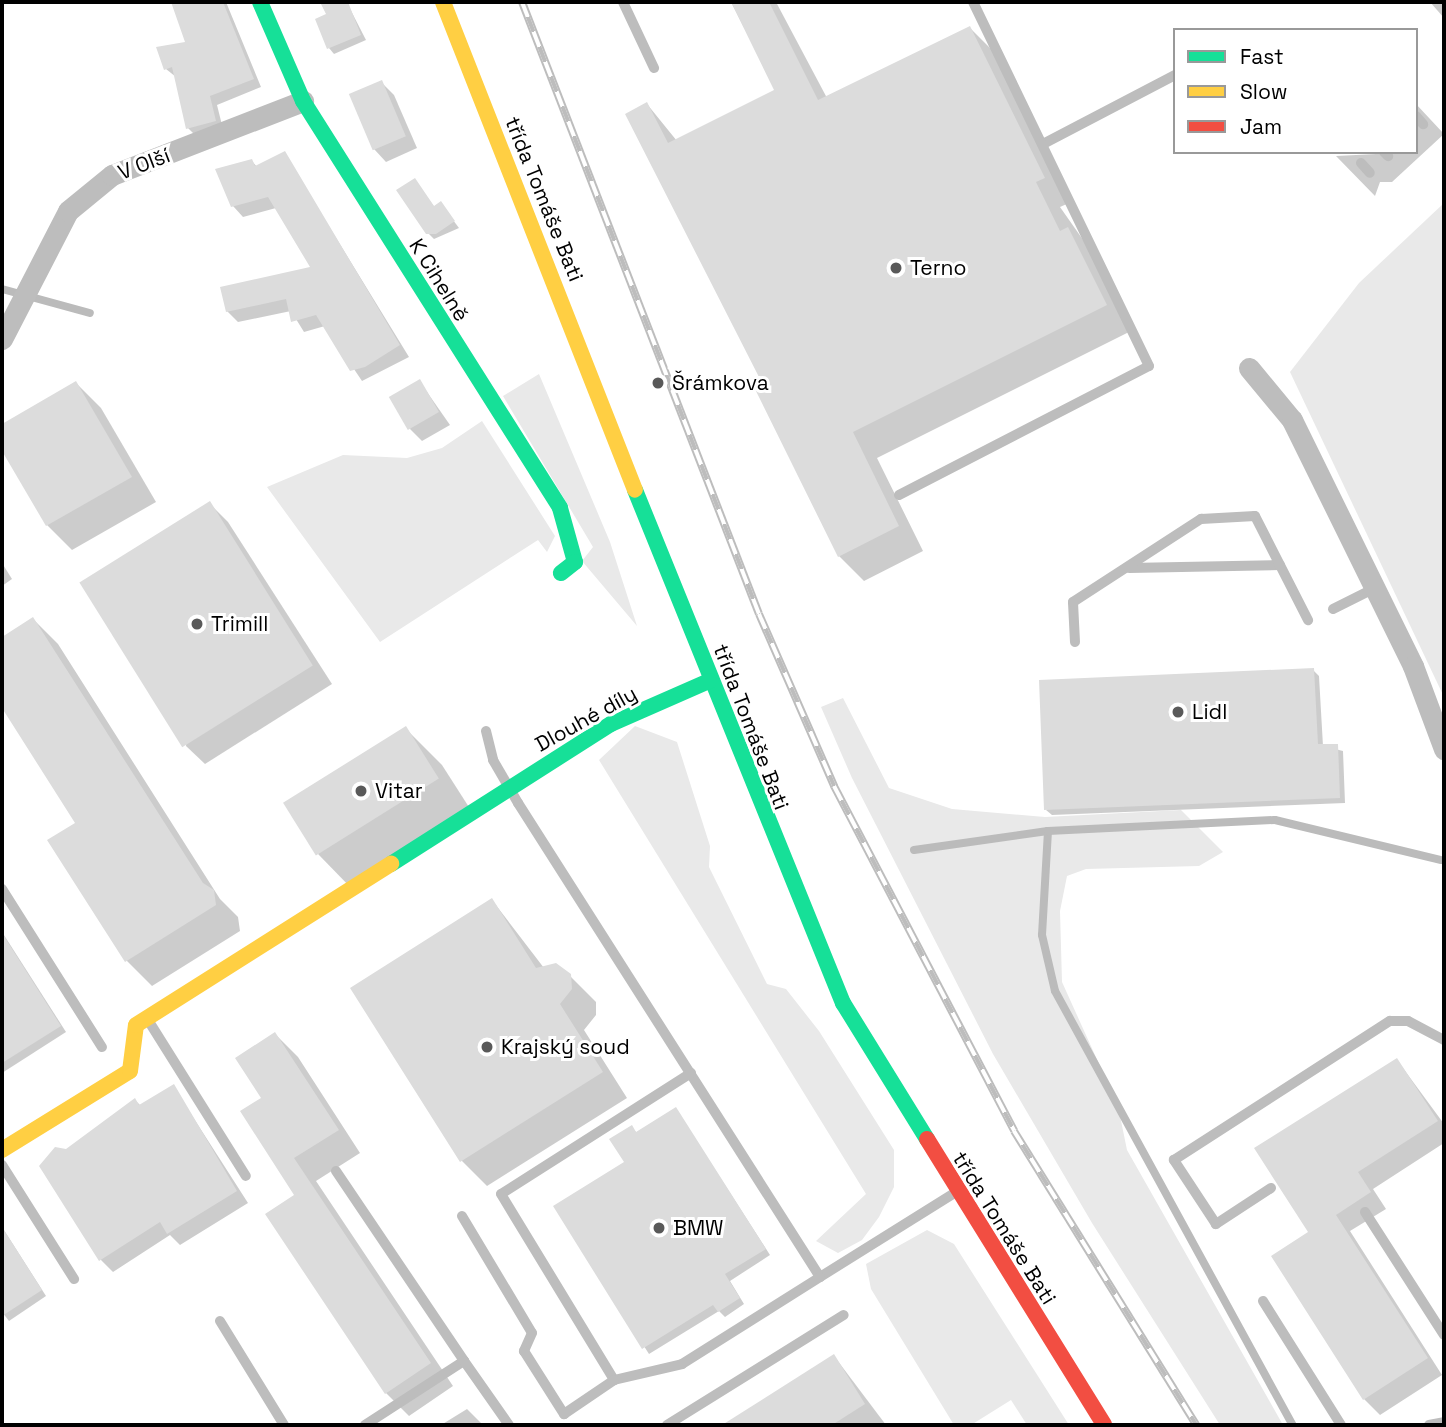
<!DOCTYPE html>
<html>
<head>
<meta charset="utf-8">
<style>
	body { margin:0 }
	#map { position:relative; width:1446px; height:1427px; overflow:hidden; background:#fff; font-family:"Space Grotesk",sans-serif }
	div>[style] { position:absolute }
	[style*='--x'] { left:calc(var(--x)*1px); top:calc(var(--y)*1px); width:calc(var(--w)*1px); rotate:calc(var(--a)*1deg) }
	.green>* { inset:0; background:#e9e9e9 }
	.shadow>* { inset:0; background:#0003 }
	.stream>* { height:8px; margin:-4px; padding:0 4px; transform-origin:4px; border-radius:4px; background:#bbb }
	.building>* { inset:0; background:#dcdcdc; transform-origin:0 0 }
	.lane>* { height:10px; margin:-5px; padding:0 5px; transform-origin:5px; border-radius:5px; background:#bdbdbd }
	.street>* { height:21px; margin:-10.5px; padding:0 10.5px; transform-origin:10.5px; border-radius:10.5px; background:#bdbdbd }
	.fast>* { height:16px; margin:-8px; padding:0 8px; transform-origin:8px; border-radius:8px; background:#16e098 }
	.slow>* { height:16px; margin:-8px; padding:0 8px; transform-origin:8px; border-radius:8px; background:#ffcf43 }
	.jam>* { height:16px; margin:-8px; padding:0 8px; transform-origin:8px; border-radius:8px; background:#f24e42 }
	.rail>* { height:8px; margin-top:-4px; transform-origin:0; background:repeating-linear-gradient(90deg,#fff 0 16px,#bdbdbd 0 32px); box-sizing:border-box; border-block:2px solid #bdbdbd }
	.dots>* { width:19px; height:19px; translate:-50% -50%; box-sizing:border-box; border:4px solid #fff; border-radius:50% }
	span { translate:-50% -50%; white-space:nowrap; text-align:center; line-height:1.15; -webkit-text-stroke:6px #fff; paint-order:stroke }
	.street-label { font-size:21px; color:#000 }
	.poi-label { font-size:21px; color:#000 }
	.left { translate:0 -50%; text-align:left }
	.frame { position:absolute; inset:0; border:4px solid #000; pointer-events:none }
	.legend { position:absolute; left:1173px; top:28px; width:245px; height:126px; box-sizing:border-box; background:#fff; border:2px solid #999; margin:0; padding:9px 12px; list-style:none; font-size:21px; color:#000 }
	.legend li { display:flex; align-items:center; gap:14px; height:35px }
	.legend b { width:35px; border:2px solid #999 }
</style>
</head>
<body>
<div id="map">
	<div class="green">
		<i style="clip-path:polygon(1444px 203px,1444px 697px,1290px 372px,1359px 283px)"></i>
		<i style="clip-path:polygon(539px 374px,610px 542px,637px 626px,582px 561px,593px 547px,503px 396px)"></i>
		<i style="clip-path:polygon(482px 421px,555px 536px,547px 552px,538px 540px,380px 642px,267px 487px,343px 455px,407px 458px,442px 448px)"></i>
		<i style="clip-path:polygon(843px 698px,889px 788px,952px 809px,1045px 817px,1181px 810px,1223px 852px,1199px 866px,1086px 869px,1067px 876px,1060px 911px,1062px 982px,1118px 1106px,1127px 1150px,1283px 1425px,1220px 1425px,1092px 1223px,993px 1054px,852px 778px,821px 707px)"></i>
		<i style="clip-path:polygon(635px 726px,677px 742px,710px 846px,709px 867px,767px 984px,786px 989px,819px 1031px,894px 1150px,894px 1187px,879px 1217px,862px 1240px,838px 1253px,816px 1241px,866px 1194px,599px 760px)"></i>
		<i style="clip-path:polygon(927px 1230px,954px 1244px,1069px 1425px,1027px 1425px,1011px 1400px,971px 1425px,954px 1425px,871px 1289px,866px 1264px)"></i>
	</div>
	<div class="shadow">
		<i style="clip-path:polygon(173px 2px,226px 2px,261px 87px,217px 105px,223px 129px,197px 137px,188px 128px,176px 77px,166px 69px,188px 43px)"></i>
		<i style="clip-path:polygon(731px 2px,776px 2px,827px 98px,970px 28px,995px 53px,1069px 203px,1060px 207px,1093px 254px,1131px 331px,877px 458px,923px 551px,864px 581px,839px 556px,647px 104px,677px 141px,776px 90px)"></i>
		<i style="clip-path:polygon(1430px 2px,1444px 2px,1444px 18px)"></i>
		<i style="clip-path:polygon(347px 3px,366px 40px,334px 54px,329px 48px)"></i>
		<i style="clip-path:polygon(381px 82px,394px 95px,417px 148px,386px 162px,374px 149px)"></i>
		<i style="clip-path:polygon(1416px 104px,1444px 134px,1392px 182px,1380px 182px,1375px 196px,1336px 156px,1416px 152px)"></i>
		<i style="clip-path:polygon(284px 153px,409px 357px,362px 381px,325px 326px,304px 332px,291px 311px,238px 322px,227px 311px,313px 268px,276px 208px,243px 217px,233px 206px,252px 161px,257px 167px)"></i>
		<i style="clip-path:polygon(415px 180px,435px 208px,441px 204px,459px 228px,434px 239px,428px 233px)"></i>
		<i style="clip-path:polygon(420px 382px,450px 425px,422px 441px,410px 429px)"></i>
		<i style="clip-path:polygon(76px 383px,101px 408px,156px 502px,72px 550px,47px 525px,2px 447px,2px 426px)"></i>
		<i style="clip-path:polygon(209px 503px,228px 522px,332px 684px,205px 764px,186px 746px)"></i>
		<i style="clip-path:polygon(2px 563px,12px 579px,2px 586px)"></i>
		<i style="clip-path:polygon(33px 619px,58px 644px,220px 899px,238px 917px,240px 931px,152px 986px,127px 961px,50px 841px,77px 824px,2px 705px,2px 639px)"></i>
		<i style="clip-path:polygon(1313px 670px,1319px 676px,1323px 746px,1343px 751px,1345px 803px,1052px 815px,1046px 810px)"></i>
		<i style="clip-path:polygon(406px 729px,442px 765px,474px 815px,354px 891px,318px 854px)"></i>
		<i style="clip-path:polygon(492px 900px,544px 968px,570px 976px,596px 1002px,596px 1015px,584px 1030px,627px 1098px,487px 1186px,462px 1161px)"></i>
		<i style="clip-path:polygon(2px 932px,66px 1032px,2px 1073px)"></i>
		<i style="clip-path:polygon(275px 1034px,298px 1057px,360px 1153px,316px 1181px,453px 1386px,409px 1416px,386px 1393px,296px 1195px)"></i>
		<i style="clip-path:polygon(1397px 1060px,1444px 1124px,1444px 1143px,1373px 1189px,1386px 1209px,1350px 1231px,1442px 1375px,1380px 1415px,1364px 1399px,1310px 1233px)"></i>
		<i style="clip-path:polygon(173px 1086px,248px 1203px,180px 1245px,170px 1235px,113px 1272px,101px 1260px,66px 1151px,135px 1100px,141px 1106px)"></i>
		<i style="clip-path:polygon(676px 1109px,770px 1255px,730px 1281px,744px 1304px,725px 1317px,719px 1311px,649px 1354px,555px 1207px,626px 1163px,631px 1127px,637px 1133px)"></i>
		<i style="clip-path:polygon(2px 1227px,46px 1296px,9px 1321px,2px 1312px)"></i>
		<i style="clip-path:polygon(834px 1356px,886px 1425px,725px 1425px)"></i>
		<i style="clip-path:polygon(467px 1409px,483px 1425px,441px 1425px)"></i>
	</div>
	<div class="stream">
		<i style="--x:2;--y:289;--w:91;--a:15.3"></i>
		<i style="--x:1048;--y:831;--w:104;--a:93.3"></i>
		<i style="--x:1042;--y:935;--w:57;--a:76.9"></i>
		<i style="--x:1055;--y:991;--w:495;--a:61.3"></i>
		<i style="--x:914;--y:850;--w:135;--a:-8.1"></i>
		<i style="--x:1048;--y:831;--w:227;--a:-2.8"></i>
		<i style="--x:1275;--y:820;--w:170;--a:13.6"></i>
	</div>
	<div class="building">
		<i style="clip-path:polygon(171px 2px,223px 2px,254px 79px,210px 96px,216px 121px,186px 129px,172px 67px,164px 70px,156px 47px,185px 42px)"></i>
		<i style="clip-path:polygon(320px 2px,348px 2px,361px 35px,327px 49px,315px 19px,326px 14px)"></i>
		<i style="clip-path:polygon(731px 2px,769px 2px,818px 100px,970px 26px,1045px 178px,1036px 182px,1060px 231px,1068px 227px,1107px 305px,853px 432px,899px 526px,838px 557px,752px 383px,760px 379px,625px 114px,647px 102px,668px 143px,774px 90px)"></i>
		<i style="left:382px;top:80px;width:61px;height:36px;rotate:67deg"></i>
		<i style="clip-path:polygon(285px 151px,400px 345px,365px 367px,350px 371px,316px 315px,291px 322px,286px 299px,226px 312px,220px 287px,310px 267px,268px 197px,231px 207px,215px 169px,252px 159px,255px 166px)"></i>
		<i style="clip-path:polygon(415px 178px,434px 206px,441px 201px,455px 221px,436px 234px,426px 234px,396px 190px)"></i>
		<i style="left:420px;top:379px;width:38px;height:36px;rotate:60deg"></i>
		<i style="clip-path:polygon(76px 381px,132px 477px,46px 526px,2px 451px,2px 424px)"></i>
		<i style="left:210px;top:501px;width:194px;height:154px;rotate:58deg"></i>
		<i style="clip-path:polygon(33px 617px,203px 883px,214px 890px,216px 905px,125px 962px,47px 840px,75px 823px,2px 708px,2px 637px)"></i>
		<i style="clip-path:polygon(1314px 668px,1318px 744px,1338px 744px,1340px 798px,1044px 810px,1039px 680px)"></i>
		<i style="left:406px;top:726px;width:62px;height:145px;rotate:58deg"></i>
		<i style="clip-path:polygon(492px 898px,536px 968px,556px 963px,571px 974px,572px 989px,560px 1004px,603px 1072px,460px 1162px,350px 988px)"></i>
		<i style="clip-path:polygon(2px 933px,61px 1026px,2px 1063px)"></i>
		<i style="clip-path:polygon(275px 1032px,339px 1130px,294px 1158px,431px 1363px,385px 1394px,265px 1214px,294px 1195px,240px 1111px,261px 1098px,235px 1058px)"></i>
		<i style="clip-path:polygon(1397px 1058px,1438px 1121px,1358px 1172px,1371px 1192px,1336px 1215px,1428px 1358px,1363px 1400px,1271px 1256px,1308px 1232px,1254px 1148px)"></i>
		<i style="clip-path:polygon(174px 1084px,237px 1191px,167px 1234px,160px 1222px,99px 1261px,39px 1166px,55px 1147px,66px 1149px,135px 1098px,139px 1105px)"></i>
		<i style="clip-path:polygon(676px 1107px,766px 1249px,725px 1274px,740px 1298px,718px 1312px,713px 1305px,642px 1349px,553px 1206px,624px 1162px,609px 1139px,632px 1125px,636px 1132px)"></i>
		<i style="clip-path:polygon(2px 1227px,42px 1290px,2px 1316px)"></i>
		<i style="clip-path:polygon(834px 1354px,865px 1404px,832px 1425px,722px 1425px)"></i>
	</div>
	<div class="lane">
		<i style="--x:623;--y:2;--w:73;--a:64.8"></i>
		<i style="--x:1416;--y:116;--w:11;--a:49"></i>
		<i style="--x:1043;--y:144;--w:149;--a:-27.6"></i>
		<i style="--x:1384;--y:152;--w:6;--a:45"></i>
		<i style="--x:1361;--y:163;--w:13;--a:48"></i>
		<i style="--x:899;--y:495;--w:281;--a:-27.3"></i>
		<i style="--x:1149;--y:366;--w:404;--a:-115.8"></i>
		<i style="--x:1129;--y:568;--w:151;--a:-1.1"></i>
		<i style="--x:1333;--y:609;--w:47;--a:-26.6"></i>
		<i style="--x:1075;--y:642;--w:40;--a:-92.9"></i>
		<i style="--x:1073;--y:602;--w:153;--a:-33"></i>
		<i style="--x:1201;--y:519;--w:54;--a:-3.2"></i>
		<i style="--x:1255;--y:516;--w:117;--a:63"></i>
		<i style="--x:486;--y:731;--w:30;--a:76"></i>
		<i style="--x:493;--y:760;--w:50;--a:59.8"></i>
		<i style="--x:518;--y:803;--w:562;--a:57.5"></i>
		<i style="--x:820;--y:1277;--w:160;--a:-32"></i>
		<i style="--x:2;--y:889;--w:187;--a:57.7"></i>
		<i style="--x:148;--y:1020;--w:184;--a:57.9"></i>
		<i style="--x:691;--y:1073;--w:225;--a:147.5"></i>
		<i style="--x:501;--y:1194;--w:218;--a:58.7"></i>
		<i style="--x:614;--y:1380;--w:70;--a:-13.2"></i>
		<i style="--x:682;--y:1364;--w:163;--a:-32.2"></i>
		<i style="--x:2;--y:1165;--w:135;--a:57.7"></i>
		<i style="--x:336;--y:1171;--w:229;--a:56"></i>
		<i style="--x:1271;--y:1188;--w:66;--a:146.8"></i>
		<i style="--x:1216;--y:1224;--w:77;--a:-123.3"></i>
		<i style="--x:1174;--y:1160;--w:257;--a:-32.8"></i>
		<i style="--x:1390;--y:1021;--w:18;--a:0"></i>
		<i style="--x:1408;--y:1021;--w:41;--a:27.8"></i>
		<i style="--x:1365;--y:1212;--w:146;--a:57.3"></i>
		<i style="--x:462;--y:1216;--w:136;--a:59.1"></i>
		<i style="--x:532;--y:1333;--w:20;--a:114"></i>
		<i style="--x:524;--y:1351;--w:75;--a:57.6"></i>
		<i style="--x:564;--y:1414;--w:60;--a:-34.2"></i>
		<i style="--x:1263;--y:1301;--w:146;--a:57.8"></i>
		<i style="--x:220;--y:1321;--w:122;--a:58.4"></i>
		<i style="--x:365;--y:1425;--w:118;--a:-32.9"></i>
		<i style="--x:464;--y:1361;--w:78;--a:54.9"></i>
		<i style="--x:667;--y:1425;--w:208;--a:-31.9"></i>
		<i style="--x:1429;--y:1425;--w:15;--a:-11"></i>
	</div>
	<div class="street">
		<i style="--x:2;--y:339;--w:144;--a:-62.7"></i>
		<i style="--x:68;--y:211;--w:57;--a:-39.3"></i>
		<i style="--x:112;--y:175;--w:205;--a:-21.2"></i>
		<i style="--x:1249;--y:368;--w:67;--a:50.4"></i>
		<i style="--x:1292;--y:420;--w:274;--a:63.8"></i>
		<i style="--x:1413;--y:666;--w:89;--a:69.5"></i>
	</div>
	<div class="fast">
		<i style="--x:260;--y:2;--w:108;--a:66.5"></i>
		<i style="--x:303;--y:101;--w:481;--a:57.7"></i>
		<i style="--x:560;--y:508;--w:56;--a:74.5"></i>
		<i style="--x:575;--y:562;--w:18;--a:142"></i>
		<i style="--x:635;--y:490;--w:554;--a:67.93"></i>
		<i style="--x:843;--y:1003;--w:160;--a:58.3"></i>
		<i style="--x:391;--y:864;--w:261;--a:-32.5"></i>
		<i style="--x:611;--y:724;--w:107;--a:-23.7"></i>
	</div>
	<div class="slow">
		<i style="--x:443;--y:2;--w:524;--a:68.52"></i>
		<i style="--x:2;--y:1150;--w:150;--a:-31.7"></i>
		<i style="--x:130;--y:1071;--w:46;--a:-82.6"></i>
		<i style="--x:136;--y:1025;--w:302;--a:-32.3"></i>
	</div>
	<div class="jam">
		<i style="--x:927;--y:1139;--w:336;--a:58.2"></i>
	</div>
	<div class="rail">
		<i style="--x:522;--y:2;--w:656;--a:68.83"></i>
		<i style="--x:759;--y:614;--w:188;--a:66.4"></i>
		<i style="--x:834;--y:786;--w:389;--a:62.4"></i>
		<i style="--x:1014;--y:1131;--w:346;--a:58.2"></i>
	</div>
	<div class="dots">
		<i style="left:896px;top:268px;background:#595959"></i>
		<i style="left:658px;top:383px;background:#595959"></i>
		<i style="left:197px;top:624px;background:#595959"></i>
		<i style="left:1178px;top:712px;background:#595959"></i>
		<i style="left:361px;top:791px;background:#595959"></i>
		<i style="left:487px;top:1047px;background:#595959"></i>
		<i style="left:659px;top:1228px;background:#595959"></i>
	</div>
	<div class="street-label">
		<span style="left:144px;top:164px;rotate:-21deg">V Olší</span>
		<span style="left:544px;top:199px;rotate:68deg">třída Tomáše Bati</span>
		<span style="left:439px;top:280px;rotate:58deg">K Cihelně</span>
		<span style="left:586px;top:719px;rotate:-29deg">Dlouhé díly</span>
		<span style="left:751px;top:727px;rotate:69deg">třída Tomáše Bati</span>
		<span style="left:1004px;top:1228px;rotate:58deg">třída Tomáše Bati</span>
	</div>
	<div class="poi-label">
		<span class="left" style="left:910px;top:268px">Terno</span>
		<span class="left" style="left:672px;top:383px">Šrámkova</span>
		<span class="left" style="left:211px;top:624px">Trimill</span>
		<span class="left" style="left:1192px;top:712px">Lidl</span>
		<span class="left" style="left:375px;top:791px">Vitar</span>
		<span class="left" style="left:501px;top:1047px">Krajský soud</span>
		<span class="left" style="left:673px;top:1228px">BMW</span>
	</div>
	<div class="frame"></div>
	<ul class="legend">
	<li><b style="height:9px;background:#16e098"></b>Fast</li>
	<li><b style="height:9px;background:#ffcf43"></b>Slow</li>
	<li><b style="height:9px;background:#f24e42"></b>Jam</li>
	</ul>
</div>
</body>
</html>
